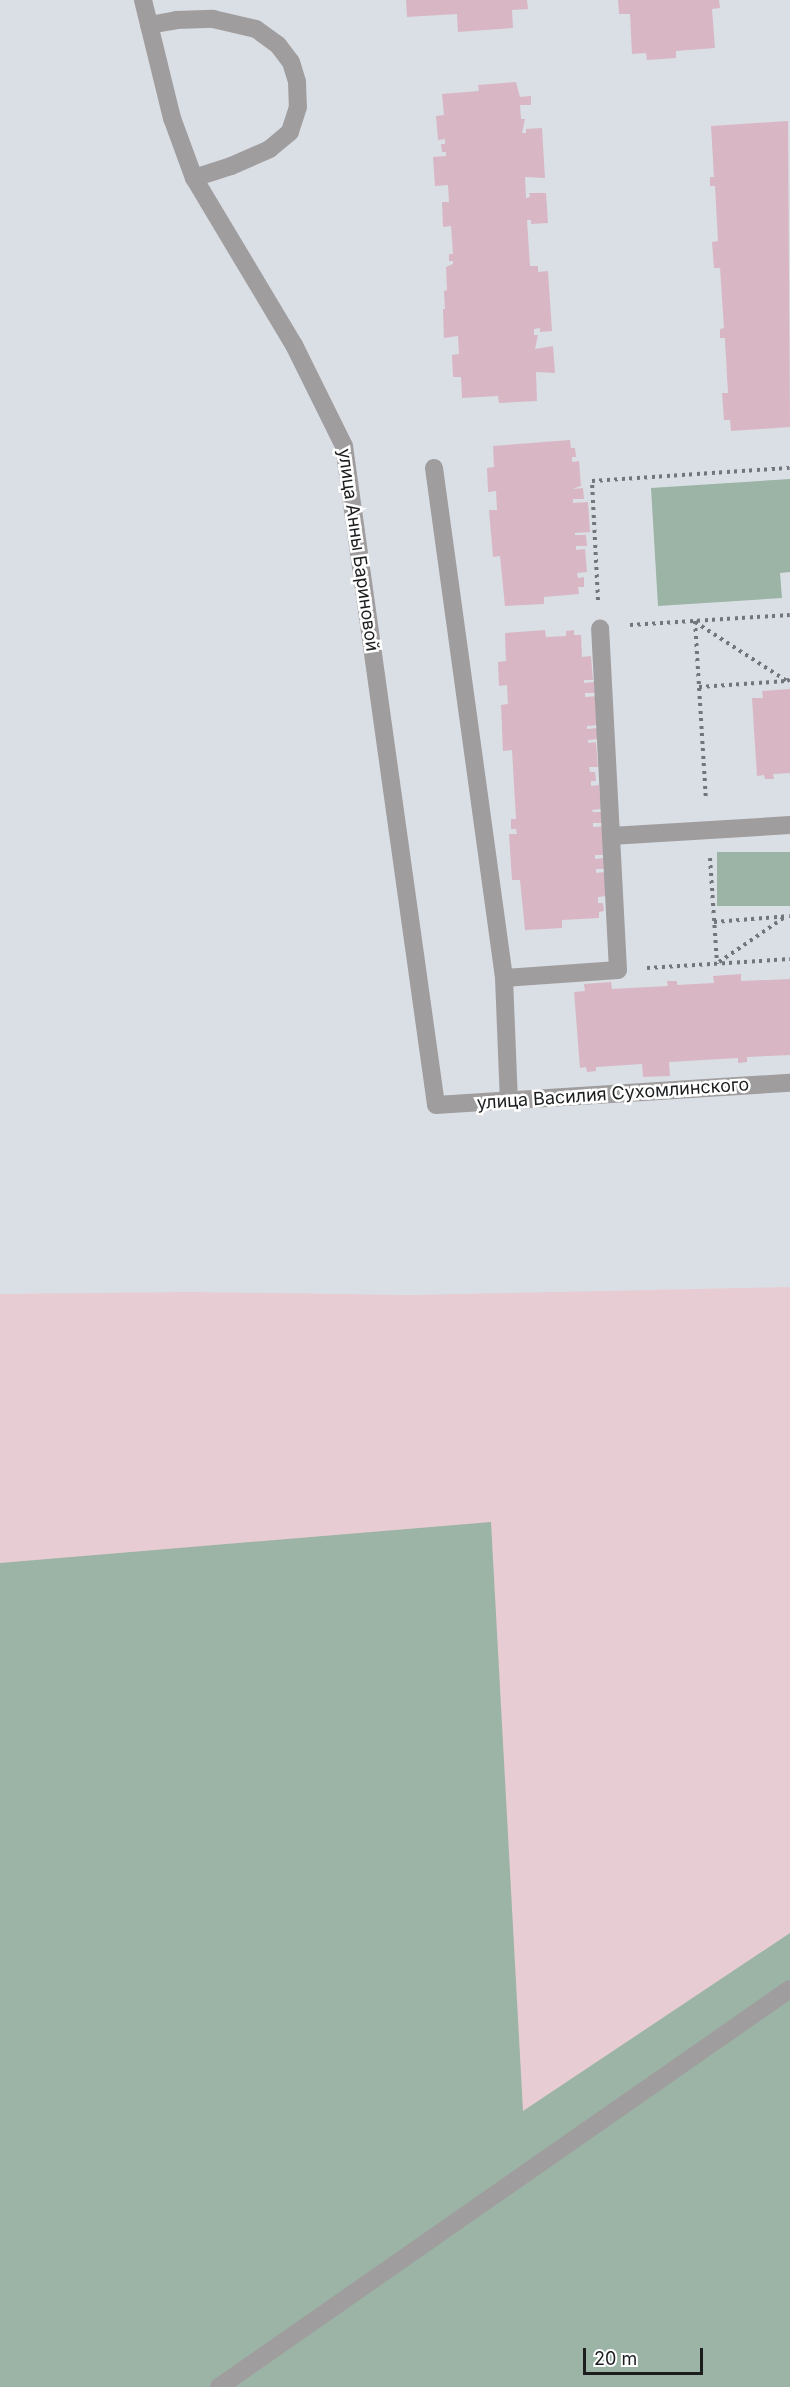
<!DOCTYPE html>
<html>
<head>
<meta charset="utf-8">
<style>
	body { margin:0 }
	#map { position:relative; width:790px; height:2387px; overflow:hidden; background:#dadfe5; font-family:Inter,sans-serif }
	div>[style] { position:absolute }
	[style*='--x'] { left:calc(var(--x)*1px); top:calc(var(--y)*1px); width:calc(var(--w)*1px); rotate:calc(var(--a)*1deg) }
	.industrial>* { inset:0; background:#e7cdd3 }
	.green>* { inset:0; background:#9bb4a5; transform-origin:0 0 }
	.building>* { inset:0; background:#d8b6c4 }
	.path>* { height:4px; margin-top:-2px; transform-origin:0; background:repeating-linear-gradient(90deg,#72767a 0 3px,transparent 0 7.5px) }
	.minor>* { height:18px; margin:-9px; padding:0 9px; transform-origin:9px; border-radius:9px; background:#a09d9f }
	span { translate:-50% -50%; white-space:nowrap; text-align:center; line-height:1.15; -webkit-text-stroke:5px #fff; paint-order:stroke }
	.street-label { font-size:18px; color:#1b1d1f }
	.scale { position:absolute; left:583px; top:2348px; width:120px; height:27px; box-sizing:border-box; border:3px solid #1b1d1f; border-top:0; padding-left:8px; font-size:18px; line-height:21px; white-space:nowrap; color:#1b1d1f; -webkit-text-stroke:4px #fff; paint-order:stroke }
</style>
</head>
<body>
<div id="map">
	<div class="industrial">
		<i style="clip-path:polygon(790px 1287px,790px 2387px,0 2387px,0 1294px,191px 1292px,409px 1295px)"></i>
	</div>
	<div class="green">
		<i style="clip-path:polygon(790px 479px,790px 572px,780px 573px,782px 598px,658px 606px,651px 488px)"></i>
		<i style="left:790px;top:852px;width:54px;height:73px;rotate:90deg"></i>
		<i style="clip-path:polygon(491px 1522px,523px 2111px,790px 1933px,790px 2387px,0 2387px,0 1563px)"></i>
	</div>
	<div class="building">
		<i style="clip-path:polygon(406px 0,527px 0,528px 9px,512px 10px,513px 28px,458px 32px,457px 14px,407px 17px)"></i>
		<i style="clip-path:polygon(618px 0,719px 0,720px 8px,712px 9px,715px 48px,676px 51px,676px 58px,647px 60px,646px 53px,632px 54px,630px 14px,619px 14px)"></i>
		<i style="clip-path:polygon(516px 82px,520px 97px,531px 96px,531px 105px,520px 105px,521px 119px,525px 119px,522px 133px,526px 133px,526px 129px,542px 128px,545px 178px,525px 177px,526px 198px,530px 197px,529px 193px,546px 193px,548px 223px,531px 224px,531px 220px,527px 220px,530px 266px,538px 266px,538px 272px,548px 271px,552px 331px,540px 332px,540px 328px,534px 329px,534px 335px,538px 335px,535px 349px,553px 346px,555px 373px,536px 372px,537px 401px,499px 403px,498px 396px,462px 398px,461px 377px,453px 377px,452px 355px,459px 354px,458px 336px,444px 338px,443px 309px,445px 309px,444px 291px,447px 290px,446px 267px,453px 264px,453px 261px,449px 261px,449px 254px,453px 254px,451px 226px,443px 227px,442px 202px,449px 202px,448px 185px,435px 186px,433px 157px,446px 156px,446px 152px,442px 152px,441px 144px,445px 144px,445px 139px,438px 140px,436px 116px,444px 115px,442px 94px,479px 91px,478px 85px)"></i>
		<i style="clip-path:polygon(788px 121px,790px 427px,731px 431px,730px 420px,724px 420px,722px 393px,728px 393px,725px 342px,725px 338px,720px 338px,720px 329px,724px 328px,720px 268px,714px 268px,712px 242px,718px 241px,715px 186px,710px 186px,710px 177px,714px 177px,711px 126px)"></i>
		<i style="clip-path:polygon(570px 440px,571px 448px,575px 448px,576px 457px,572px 457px,572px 462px,579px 461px,581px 486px,572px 489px,583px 488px,584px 499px,573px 499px,573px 503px,588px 502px,590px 532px,575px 533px,575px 535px,586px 535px,587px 546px,576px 546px,576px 550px,585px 549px,587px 572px,577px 573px,578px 578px,584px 577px,584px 587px,578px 587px,579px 594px,544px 597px,544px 604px,505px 606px,500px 556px,493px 557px,489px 510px,497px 510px,496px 491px,488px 492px,487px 468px,494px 467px,493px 446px)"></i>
		<i style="clip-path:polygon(545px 630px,546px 637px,566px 636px,566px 631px,574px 630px,574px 635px,581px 635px,582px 657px,591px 656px,593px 680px,584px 680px,584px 683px,594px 682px,595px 693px,585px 693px,585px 697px,598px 696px,600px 725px,587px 726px,587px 729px,597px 728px,598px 739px,588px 740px,588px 743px,596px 742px,598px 767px,589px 767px,590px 772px,595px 772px,596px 781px,591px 781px,591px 786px,599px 785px,601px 809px,592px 810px,593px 812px,604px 812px,604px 823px,593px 823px,593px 827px,607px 826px,609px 855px,595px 855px,595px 859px,604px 858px,604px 869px,596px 869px,596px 873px,605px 872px,606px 896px,598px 897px,598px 903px,603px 903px,604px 911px,599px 912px,599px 918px,562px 920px,562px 928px,525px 930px,520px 880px,512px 880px,509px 834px,517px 834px,516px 829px,511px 829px,511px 819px,516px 819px,512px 750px,503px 751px,501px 705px,508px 704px,507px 685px,499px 686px,498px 662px,506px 661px,505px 633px)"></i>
		<i style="clip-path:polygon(790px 689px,790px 773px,773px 774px,774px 779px,765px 779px,764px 775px,757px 776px,752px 698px,763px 698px,762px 691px)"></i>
		<i style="clip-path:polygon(741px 974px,741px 981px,790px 979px,790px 1055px,747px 1057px,747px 1062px,738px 1063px,738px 1058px,669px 1062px,670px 1076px,643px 1077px,642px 1064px,596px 1067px,596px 1071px,587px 1072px,586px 1067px,580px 1068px,574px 992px,585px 991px,584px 984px,611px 982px,612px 989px,668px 986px,667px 981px,677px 981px,677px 985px,714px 983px,713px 976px)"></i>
	</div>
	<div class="path">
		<i style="--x:598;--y:600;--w:119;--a:-92.9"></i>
		<i style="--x:592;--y:481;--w:198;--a:-3.8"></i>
		<i style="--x:695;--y:621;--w:179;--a:86.5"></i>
		<i style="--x:695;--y:622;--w:109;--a:32.7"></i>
		<i style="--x:787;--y:681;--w:4;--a:-34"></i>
		<i style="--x:630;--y:625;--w:160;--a:-3.6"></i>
		<i style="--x:699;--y:687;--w:87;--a:-3.9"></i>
		<i style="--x:710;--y:858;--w:106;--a:86.2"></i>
		<i style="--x:714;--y:922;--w:76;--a:-4.5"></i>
		<i style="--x:719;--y:962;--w:80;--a:-34.3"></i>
		<i style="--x:647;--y:968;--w:143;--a:-3.6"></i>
	</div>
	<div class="minor">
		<i style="--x:143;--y:0;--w:122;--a:76.2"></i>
		<i style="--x:172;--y:118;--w:64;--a:69.9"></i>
		<i style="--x:194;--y:178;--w:195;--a:59.1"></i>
		<i style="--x:294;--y:345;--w:113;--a:63.7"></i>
		<i style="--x:344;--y:446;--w:665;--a:82.05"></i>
		<i style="--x:436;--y:1105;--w:355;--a:-3.6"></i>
		<i style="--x:149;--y:25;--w:27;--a:-10"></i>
		<i style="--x:176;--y:20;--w:37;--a:-2"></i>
		<i style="--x:213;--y:19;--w:44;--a:13.1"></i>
		<i style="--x:256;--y:29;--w:27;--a:36"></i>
		<i style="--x:278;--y:45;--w:21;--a:53"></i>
		<i style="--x:291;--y:62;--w:21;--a:73"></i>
		<i style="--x:297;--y:82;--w:25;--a:88"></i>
		<i style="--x:298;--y:107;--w:26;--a:108"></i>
		<i style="--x:290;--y:132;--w:26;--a:140"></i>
		<i style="--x:270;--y:149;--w:43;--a:156.4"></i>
		<i style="--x:231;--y:166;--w:39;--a:162"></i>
		<i style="--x:434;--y:468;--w:515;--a:82.18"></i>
		<i style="--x:504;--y:978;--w:122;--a:87.7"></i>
		<i style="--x:611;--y:836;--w:179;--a:-3.5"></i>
		<i style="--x:504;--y:978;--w:114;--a:-4"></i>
		<i style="--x:618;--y:970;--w:342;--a:-93"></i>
		<i style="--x:219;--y:2387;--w:696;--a:-34.88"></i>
	</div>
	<div class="street-label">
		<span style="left:358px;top:550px;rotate:82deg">улица Анны Бариновой</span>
		<span style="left:613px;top:1094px;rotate:-4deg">улица Василия Сухомлинского</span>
	</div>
	<div class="scale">20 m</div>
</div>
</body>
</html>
